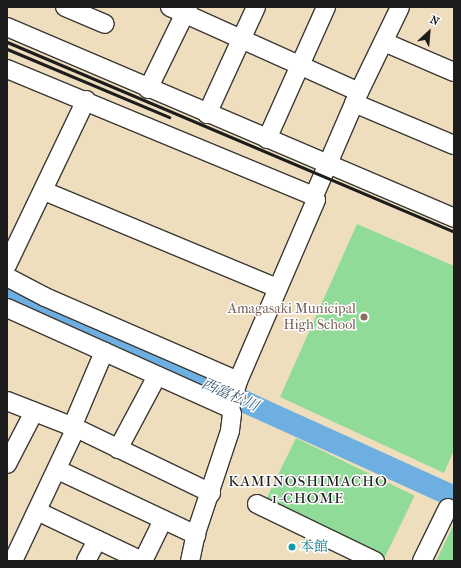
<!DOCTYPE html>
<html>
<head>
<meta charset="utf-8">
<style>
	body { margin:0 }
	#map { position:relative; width:461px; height:568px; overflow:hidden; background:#eedebe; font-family:"IM FELL French Canon","Noto Serif JP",serif }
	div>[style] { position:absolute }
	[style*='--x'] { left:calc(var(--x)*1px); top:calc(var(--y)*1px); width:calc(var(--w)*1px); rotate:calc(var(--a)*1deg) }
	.green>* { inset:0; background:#90db97; transform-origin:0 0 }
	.river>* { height:22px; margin:-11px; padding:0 11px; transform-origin:11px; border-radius:11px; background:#6eafe2 }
	.roads { filter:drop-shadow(1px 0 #3c3934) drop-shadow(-1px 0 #3c3934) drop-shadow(0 1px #3c3934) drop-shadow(0 -1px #3c3934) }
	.minor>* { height:18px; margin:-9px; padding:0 9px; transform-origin:9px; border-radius:9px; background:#fff }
	.rail>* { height:3px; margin:-1.5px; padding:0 1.5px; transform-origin:1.5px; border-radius:1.5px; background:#1c1c1c }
	.dots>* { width:11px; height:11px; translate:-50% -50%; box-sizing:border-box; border:2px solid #fff; border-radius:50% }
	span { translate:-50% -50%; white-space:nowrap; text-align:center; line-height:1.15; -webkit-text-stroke:3px #fff; paint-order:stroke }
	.education-label { font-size:14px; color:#785e54 }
	.right { translate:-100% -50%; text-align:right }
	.culture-label { font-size:14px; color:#0d838f }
	.left { translate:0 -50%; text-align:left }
	.water-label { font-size:15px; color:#415e75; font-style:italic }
	.neighbourhood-label { font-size:15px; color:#1c1c1c; letter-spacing:1px }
	.frame { position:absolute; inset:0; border:8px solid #1c1c1c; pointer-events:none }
	.north { position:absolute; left:409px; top:12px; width:40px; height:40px; -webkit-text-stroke:3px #fff; paint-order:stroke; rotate:26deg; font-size:11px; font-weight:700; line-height:16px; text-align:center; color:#1c1c1c }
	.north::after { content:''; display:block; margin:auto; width:14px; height:18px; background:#1c1c1c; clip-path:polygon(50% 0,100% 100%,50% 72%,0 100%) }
</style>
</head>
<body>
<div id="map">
	<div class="green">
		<i style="clip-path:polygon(357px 224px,454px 266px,454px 450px,444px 473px,280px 397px)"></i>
		<i style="left:296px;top:438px;width:132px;height:68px;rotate:26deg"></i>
		<i style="clip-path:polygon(454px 524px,454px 561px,436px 561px)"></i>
	</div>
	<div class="river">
		<i style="--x:7;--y:294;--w:491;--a:24.4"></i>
	</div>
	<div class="roads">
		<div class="minor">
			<i style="--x:65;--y:7;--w:43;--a:23"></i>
			<i style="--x:170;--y:7;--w:207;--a:24.2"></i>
			<i style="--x:7;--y:27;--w:486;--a:23.1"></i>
			<i style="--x:384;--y:42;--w:76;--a:23.2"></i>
			<i style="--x:7;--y:69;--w:332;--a:22.5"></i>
			<i style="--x:314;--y:196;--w:4;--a:63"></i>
			<i style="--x:316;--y:200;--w:197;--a:113.3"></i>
			<i style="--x:238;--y:381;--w:28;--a:107"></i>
			<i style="--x:230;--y:408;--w:6;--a:72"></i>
			<i style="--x:232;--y:414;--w:17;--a:97"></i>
			<i style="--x:230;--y:431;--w:108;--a:108.4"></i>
			<i style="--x:196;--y:533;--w:29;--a:102"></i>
			<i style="--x:148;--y:89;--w:91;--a:-64"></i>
			<i style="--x:354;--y:103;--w:108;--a:22.8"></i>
			<i style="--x:207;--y:114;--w:118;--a:-65.4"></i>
			<i style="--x:267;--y:139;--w:145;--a:-65.9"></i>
			<i style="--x:44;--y:191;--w:252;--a:22.6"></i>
			<i style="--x:314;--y:196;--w:113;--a:-66.6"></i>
			<i style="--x:359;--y:92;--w:94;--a:-64.2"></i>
			<i style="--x:7;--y:265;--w:183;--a:-64.4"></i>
			<i style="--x:7;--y:277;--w:43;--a:27.8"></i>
			<i style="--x:45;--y:297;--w:210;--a:23.5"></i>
			<i style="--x:7;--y:308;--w:244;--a:24.2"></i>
			<i style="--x:7;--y:401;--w:74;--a:21.4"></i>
			<i style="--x:76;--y:428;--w:150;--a:25.7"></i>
			<i style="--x:72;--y:427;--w:82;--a:-66.9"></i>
			<i style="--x:118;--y:449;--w:83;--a:-61.9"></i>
			<i style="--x:7;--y:464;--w:59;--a:-62.6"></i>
			<i style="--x:58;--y:470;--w:153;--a:25.2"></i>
			<i style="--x:257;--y:504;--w:131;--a:25.8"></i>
			<i style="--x:37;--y:511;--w:116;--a:25.5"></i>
			<i style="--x:13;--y:561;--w:147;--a:-64.7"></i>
			<i style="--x:86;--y:561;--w:24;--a:-62"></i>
			<i style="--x:143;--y:561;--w:46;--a:-64"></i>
			<i style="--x:422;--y:561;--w:59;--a:-63.9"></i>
		</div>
	</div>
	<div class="rail">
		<i style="--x:7;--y:42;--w:486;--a:23"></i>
		<i style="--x:7;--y:49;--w:176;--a:22.8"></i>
	</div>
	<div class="dots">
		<i style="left:364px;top:317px;background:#8d6e63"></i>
		<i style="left:292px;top:547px;background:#0f9aa8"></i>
	</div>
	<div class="education-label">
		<span class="right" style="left:356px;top:317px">Amagasaki Municipal<br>High School</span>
	</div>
	<div class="culture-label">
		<span class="left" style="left:300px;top:547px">本館</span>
	</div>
	<div class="water-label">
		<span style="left:230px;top:395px;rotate:24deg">西富松川</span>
	</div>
	<div class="neighbourhood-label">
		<span style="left:308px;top:490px">KAMINOSHIMACHO<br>1-CHOME</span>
	</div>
	<div class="frame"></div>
	<div class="north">N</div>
</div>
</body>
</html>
